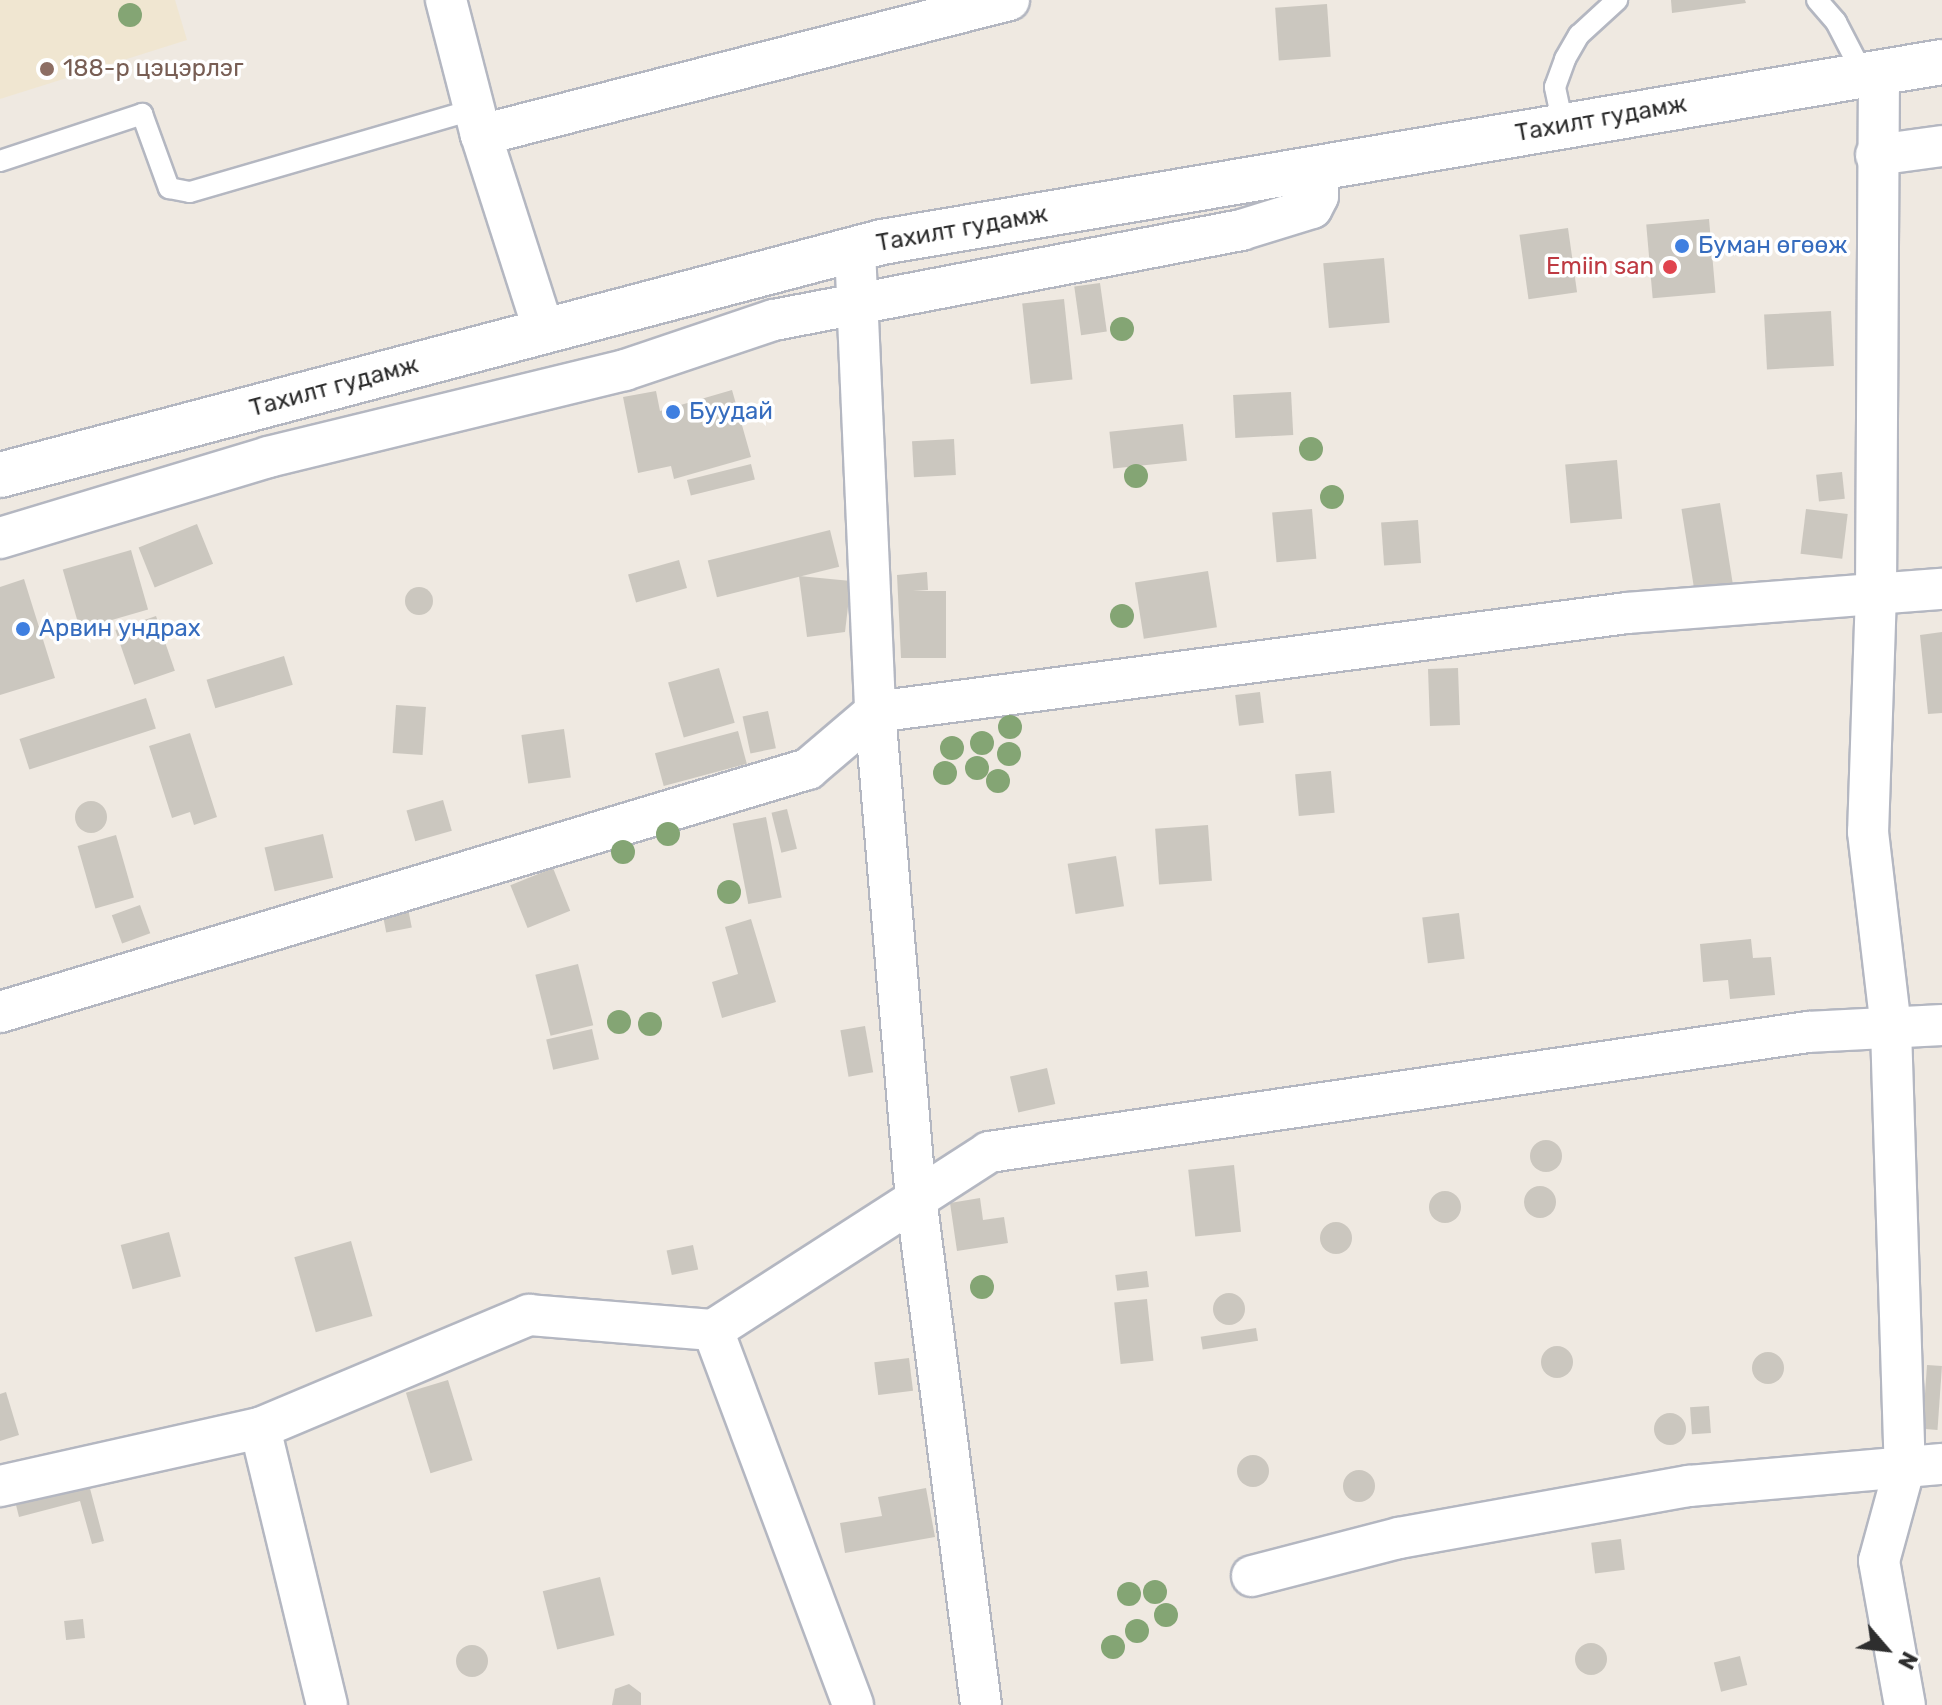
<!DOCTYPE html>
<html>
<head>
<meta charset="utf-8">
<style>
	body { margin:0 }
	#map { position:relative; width:1942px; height:1705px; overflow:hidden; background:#efe9e1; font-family:Rubik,sans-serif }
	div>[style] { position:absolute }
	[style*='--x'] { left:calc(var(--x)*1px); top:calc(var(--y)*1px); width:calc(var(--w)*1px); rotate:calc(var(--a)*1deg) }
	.education>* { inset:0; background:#f0e6d1 }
	.building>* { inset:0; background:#cbc7bf; transform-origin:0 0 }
	.round { border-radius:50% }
	.roads { filter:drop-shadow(2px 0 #b4b7c1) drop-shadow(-2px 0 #b4b7c1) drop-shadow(0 2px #b4b7c1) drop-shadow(0 -2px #b4b7c1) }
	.service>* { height:20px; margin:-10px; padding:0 10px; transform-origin:10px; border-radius:10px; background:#fff }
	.minor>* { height:40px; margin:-20px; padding:0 20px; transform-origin:20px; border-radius:20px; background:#fff }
	.secondary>* { height:44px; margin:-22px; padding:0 22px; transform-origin:22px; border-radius:22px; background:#fff }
	.trees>* { width:24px; height:24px; margin:-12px; border-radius:50%; background:#84a574 }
	.dots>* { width:22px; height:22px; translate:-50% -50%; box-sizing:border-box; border:4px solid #fff; border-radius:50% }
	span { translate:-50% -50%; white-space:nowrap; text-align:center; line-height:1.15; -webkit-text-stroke:7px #fff; paint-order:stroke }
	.education-label { font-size:24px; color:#785e54 }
	.left { translate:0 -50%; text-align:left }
	.street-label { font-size:24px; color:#2e2e2e }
	.shop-label { font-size:24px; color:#366cbe }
	.health-label { font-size:24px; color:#be3a42 }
	.right { translate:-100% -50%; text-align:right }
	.north { position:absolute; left:1846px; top:1609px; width:80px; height:80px; -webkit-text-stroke:6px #fff; paint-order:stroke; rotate:118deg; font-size:22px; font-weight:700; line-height:32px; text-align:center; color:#2e2e2e }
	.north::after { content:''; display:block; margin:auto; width:28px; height:36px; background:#2e2e2e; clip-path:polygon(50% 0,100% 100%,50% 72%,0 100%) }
</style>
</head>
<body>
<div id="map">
	<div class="education">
		<i style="clip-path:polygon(0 0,175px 0,187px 40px,0 99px)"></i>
	</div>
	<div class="building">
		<i style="clip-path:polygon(1671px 0,1745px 0,1746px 3px,1672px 13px)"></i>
		<i style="left:1327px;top:4px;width:53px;height:52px;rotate:86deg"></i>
		<i style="left:1709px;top:219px;width:74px;height:63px;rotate:85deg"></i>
		<i style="left:1568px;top:228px;width:65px;height:49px;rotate:82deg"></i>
		<i style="left:1384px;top:258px;width:65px;height:61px;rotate:85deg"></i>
		<i style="left:1100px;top:283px;width:49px;height:26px;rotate:82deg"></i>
		<i style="left:1064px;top:299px;width:81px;height:42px;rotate:84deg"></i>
		<i style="left:1831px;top:311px;width:55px;height:67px;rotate:87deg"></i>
		<i style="clip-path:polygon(732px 390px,751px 457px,674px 479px,671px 466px,638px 473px,623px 397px,656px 391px,660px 411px)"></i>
		<i style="left:1291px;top:392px;width:43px;height:58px;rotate:87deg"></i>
		<i style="left:1183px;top:424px;width:37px;height:74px;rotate:84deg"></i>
		<i style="left:954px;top:439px;width:36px;height:42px;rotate:87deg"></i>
		<i style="left:1617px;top:460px;width:59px;height:52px;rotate:85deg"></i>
		<i style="left:751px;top:464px;width:16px;height:66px;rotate:76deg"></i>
		<i style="left:1842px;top:472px;width:27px;height:26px;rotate:84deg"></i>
		<i style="left:1720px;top:503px;width:82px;height:39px;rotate:81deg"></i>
		<i style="left:1312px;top:509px;width:50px;height:40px;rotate:85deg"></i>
		<i style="left:1806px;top:509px;width:42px;height:45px;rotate:7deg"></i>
		<i style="left:1418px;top:520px;width:43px;height:37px;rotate:86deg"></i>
		<i style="left:197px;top:524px;width:43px;height:63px;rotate:68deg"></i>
		<i style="left:830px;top:530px;width:38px;height:126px;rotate:76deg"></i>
		<i style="left:131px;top:550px;width:62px;height:71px;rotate:74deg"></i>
		<i style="left:679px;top:560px;width:29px;height:53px;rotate:74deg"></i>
		<i style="left:1208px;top:571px;width:57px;height:74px;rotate:81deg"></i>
		<i style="clip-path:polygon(927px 572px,928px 590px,913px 591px,946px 591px,946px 658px,901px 658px,897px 575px)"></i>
		<i style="clip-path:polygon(799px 576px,851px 581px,845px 632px,807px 637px)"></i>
		<i style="clip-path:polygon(24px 579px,55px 678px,0 695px,0 587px)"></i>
		<i class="round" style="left:405px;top:587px;width:28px;height:28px"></i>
		<i style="left:156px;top:616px;width:58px;height:43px;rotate:71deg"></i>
		<i style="clip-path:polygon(1942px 632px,1942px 713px,1928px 714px,1920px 635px)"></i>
		<i style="left:284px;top:656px;width:30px;height:81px;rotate:73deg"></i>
		<i style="left:719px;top:668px;width:57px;height:53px;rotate:74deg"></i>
		<i style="left:1458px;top:668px;width:57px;height:30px;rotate:88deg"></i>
		<i style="left:1260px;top:692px;width:31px;height:25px;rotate:83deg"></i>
		<i style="left:146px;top:698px;width:32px;height:133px;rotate:72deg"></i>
		<i style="left:396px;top:705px;width:30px;height:48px;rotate:4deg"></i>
		<i style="left:768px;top:711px;width:38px;height:26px;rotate:78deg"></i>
		<i style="left:564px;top:729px;width:49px;height:43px;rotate:82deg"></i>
		<i style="left:738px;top:731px;width:34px;height:86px;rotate:75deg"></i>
		<i style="clip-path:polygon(190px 733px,217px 817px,194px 825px,190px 812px,172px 818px,149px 746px)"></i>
		<i style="left:1331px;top:771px;width:42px;height:36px;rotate:85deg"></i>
		<i style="left:443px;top:800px;width:32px;height:38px;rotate:74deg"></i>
		<i class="round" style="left:75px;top:801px;width:32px;height:32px"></i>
		<i style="left:787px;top:809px;width:41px;height:16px;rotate:76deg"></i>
		<i style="left:766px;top:817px;width:82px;height:34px;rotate:79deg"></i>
		<i style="left:1208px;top:825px;width:56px;height:53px;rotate:86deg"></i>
		<i style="left:323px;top:834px;width:45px;height:60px;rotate:77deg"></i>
		<i style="left:116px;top:835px;width:65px;height:40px;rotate:74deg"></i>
		<i style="left:1116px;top:856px;width:51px;height:49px;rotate:81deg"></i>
		<i style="left:553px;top:868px;width:46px;height:46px;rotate:68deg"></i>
		<i style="left:407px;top:903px;width:25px;height:26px;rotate:79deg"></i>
		<i style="left:140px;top:905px;width:30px;height:30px;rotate:70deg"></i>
		<i style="left:1459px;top:913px;width:46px;height:37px;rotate:83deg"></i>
		<i style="clip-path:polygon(751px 919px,776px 1002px,722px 1018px,712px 982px,738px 974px,725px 927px)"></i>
		<i style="clip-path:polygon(1751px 939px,1753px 958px,1771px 957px,1775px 995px,1730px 999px,1728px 980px,1703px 982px,1700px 944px)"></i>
		<i style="left:578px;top:964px;width:63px;height:44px;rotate:76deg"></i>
		<i style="left:865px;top:1026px;width:47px;height:25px;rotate:80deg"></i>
		<i style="left:592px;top:1029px;width:31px;height:47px;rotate:77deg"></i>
		<i style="left:1047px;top:1068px;width:37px;height:38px;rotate:77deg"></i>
		<i class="round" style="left:1530px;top:1140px;width:32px;height:32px"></i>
		<i style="left:1234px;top:1165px;width:67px;height:46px;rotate:84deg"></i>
		<i class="round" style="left:1524px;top:1186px;width:32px;height:32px"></i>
		<i class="round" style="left:1429px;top:1191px;width:32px;height:32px"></i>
		<i style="clip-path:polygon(980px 1198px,983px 1220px,1004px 1217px,1008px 1243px,957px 1251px,950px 1203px)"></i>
		<i class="round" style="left:1320px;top:1222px;width:32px;height:32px"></i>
		<i style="left:169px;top:1232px;width:46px;height:50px;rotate:75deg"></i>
		<i style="left:351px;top:1241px;width:78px;height:59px;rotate:74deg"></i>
		<i style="left:693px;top:1245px;width:25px;height:27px;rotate:78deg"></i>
		<i style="left:1147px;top:1271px;width:16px;height:32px;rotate:83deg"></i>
		<i class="round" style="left:1213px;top:1293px;width:32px;height:32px"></i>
		<i style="left:1147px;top:1299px;width:62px;height:33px;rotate:84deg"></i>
		<i style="left:1256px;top:1328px;width:13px;height:56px;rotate:81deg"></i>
		<i class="round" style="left:1541px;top:1346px;width:32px;height:32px"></i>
		<i class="round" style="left:1752px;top:1352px;width:32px;height:32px"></i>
		<i style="left:909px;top:1358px;width:33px;height:35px;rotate:83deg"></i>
		<i style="left:1927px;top:1365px;width:15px;height:64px;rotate:4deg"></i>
		<i style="left:448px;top:1380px;width:84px;height:44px;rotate:73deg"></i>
		<i style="clip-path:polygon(6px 1392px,19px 1435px,0 1441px,0 1394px)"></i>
		<i style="left:1709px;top:1406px;width:27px;height:19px;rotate:86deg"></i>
		<i class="round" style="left:1654px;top:1413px;width:32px;height:32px"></i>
		<i class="round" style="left:1237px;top:1455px;width:32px;height:32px"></i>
		<i class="round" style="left:1343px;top:1470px;width:32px;height:32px"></i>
		<i style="clip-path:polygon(88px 1481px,104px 1541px,92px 1544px,80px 1501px,19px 1517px,15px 1501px)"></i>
		<i style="clip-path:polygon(926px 1488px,935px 1537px,845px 1553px,840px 1523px,882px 1516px,878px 1497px)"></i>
		<i style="left:1621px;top:1539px;width:31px;height:30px;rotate:83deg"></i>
		<i style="left:600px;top:1577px;width:60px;height:59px;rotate:76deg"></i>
		<i style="left:83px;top:1619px;width:19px;height:19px;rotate:84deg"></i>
		<i class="round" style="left:1575px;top:1643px;width:32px;height:32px"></i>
		<i class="round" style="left:456px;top:1645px;width:32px;height:32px"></i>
		<i style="left:1740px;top:1656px;width:30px;height:27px;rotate:76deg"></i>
		<i style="clip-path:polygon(629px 1684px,641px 1693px,641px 1705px,612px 1705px,615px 1689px)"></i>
	</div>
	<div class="roads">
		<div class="service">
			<i style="--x:1817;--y:0;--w:29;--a:49"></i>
			<i style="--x:1836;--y:22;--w:59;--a:62.6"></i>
			<i style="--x:1563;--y:125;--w:39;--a:-102"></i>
			<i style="--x:1555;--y:87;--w:30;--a:-70"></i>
			<i style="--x:1565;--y:59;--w:28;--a:-60"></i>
			<i style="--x:1579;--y:35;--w:52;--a:-42.6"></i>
			<i style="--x:0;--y:161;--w:150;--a:-18.3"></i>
			<i style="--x:142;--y:114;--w:79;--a:70"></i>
			<i style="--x:169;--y:188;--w:21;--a:11"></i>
			<i style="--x:190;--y:192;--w:297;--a:-16.2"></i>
		</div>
		<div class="minor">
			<i style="--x:446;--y:0;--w:139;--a:75.5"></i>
			<i style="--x:481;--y:135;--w:206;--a:72.2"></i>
			<i style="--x:1879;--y:72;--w:521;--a:90.33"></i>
			<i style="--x:1876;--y:593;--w:239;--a:91.9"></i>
			<i style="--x:1868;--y:832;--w:198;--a:83.3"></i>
			<i style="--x:1891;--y:1029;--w:437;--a:88.2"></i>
			<i style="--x:1905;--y:1466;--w:98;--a:105.3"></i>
			<i style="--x:1879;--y:1561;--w:146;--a:79.8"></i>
			<i style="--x:481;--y:135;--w:545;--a:-14.34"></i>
			<i style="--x:1876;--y:155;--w:67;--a:-7.8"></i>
			<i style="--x:855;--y:249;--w:463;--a:87.5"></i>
			<i style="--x:875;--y:712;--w:488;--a:85.2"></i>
			<i style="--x:916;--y:1198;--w:511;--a:82.69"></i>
			<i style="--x:0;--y:538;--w:280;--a:-16.8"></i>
			<i style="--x:268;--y:457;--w:367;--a:-13.7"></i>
			<i style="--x:625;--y:370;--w:157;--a:-18.6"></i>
			<i style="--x:774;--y:320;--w:476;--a:-10.9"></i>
			<i style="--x:1241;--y:230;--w:74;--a:-17.2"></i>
			<i style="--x:1312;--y:208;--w:13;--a:-63"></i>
			<i style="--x:1318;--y:196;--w:28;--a:-90"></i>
			<i style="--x:0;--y:1012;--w:844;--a:-16.74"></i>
			<i style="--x:808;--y:769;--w:88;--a:-40.4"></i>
			<i style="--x:875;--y:712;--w:758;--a:-7.5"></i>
			<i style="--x:1627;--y:613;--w:316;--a:-4.4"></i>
			<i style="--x:713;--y:1330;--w:400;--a:69.5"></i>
			<i style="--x:260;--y:1428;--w:285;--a:76.4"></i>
			<i style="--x:0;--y:1486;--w:266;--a:-12.6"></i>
			<i style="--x:260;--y:1428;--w:292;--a:-22.8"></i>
			<i style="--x:529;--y:1315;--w:185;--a:4.7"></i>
			<i style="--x:713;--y:1330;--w:328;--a:-32.8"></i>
			<i style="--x:989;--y:1152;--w:828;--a:-8.34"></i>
			<i style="--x:1808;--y:1032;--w:134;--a:-3"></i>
			<i style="--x:1252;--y:1576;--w:152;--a:-14.5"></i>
			<i style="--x:1399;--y:1538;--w:295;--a:-10.2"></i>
			<i style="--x:1689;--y:1486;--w:254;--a:-5"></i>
		</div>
		<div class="secondary">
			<i style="--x:0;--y:475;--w:912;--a:-14.8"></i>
			<i style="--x:882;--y:242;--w:1075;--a:-9.64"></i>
		</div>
	</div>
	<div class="trees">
		<i style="left:130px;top:15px"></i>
		<i style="left:1122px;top:329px"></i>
		<i style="left:1311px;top:449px"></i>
		<i style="left:1136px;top:476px"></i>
		<i style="left:1332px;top:497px"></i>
		<i style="left:1122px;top:616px"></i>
		<i style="left:1010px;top:727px"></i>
		<i style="left:982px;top:743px"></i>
		<i style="left:952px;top:748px"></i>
		<i style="left:1009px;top:754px"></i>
		<i style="left:977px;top:768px"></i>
		<i style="left:945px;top:773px"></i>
		<i style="left:998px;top:781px"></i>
		<i style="left:668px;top:834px"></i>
		<i style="left:623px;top:852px"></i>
		<i style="left:729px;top:892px"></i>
		<i style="left:619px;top:1022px"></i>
		<i style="left:650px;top:1024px"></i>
		<i style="left:982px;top:1287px"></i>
		<i style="left:1155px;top:1592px"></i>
		<i style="left:1129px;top:1594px"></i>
		<i style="left:1166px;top:1615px"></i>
		<i style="left:1137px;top:1631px"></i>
		<i style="left:1113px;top:1647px"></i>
	</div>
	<div class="dots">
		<i style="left:47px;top:69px;background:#8d6e63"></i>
		<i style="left:1682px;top:246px;background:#3f7fe0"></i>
		<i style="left:1670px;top:267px;background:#e0444e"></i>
		<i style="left:673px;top:412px;background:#3f7fe0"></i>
		<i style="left:23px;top:629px;background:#3f7fe0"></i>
	</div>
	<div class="education-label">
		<span class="left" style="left:63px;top:69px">188-р цэцэрлэг</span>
	</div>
	<div class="street-label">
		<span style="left:1601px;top:119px;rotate:-10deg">Тахилт гудамж</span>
		<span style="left:962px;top:229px;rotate:-10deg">Тахилт гудамж</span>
		<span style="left:334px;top:387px;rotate:-15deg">Тахилт гудамж</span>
	</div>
	<div class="shop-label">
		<span class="left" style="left:1698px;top:246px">Буман өгөөж</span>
		<span class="left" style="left:689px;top:412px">Буудай</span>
		<span class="left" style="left:39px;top:629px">Арвин ундрах</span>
	</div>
	<div class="health-label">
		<span class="right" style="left:1654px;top:267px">Emiin san</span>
	</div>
	<div class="north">N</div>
</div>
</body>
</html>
